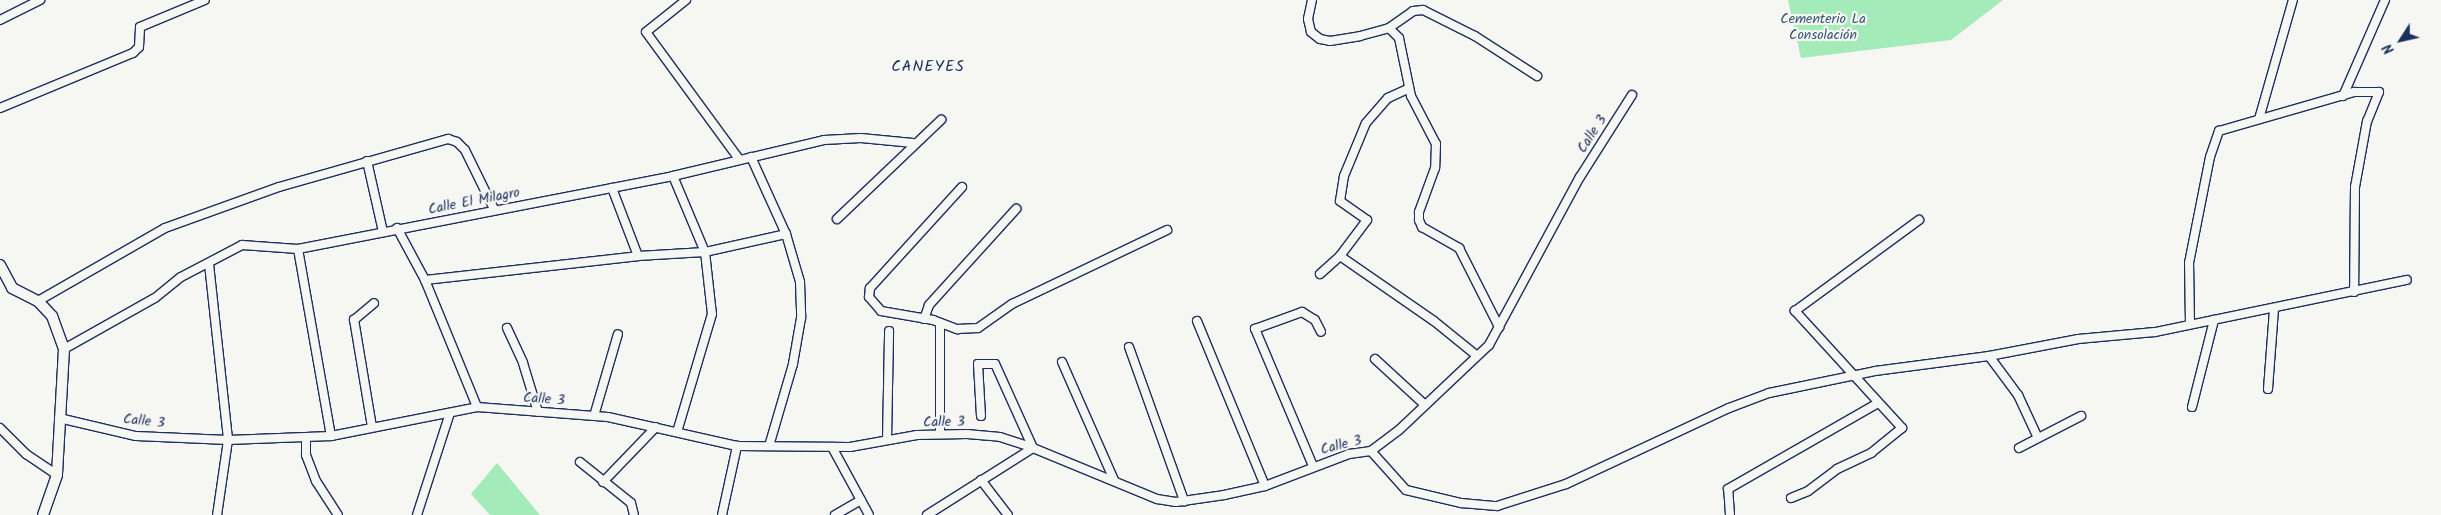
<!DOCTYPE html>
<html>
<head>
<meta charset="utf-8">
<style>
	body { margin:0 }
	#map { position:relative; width:2441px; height:515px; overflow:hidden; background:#f6f6f2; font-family:Kalam,sans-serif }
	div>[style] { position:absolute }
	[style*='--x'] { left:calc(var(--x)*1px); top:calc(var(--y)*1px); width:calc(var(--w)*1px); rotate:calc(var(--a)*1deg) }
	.green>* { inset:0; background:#a3ebb8 }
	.roads { filter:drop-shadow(1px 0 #1b2f5e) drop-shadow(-1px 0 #1b2f5e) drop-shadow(0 1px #1b2f5e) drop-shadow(0 -1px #1b2f5e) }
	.minor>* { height:8px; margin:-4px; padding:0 4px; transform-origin:4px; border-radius:4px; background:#f6f6f2 }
	.tertiary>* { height:10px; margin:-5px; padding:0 5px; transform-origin:5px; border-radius:5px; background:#f6f6f2 }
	span { translate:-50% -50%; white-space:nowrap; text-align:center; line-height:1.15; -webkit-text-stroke:4.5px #f6f6f2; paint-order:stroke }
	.park-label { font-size:14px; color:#365570 }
	.street-label { font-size:14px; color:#1b2f5e }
	.quarter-label { font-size:16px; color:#1b2f5e; letter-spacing:1px }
	.north { position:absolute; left:2376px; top:15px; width:50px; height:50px; -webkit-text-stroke:4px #f6f6f2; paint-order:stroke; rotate:235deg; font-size:14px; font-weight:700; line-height:20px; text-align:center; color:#1b2f5e }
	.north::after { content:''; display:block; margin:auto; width:18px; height:22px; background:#1b2f5e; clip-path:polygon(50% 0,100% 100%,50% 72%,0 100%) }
</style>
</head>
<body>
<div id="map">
	<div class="green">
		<i style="clip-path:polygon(1788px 0,2003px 0,1951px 40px,1801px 58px)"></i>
		<i style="clip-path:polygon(497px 463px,540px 515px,490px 515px,471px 494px)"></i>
	</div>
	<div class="roads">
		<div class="minor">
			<i style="--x:686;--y:0;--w:51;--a:141.3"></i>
			<i style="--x:646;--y:32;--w:157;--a:53.8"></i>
			<i style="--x:1312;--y:0;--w:19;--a:102"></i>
			<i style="--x:1308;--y:19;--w:13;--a:77"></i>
			<i style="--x:1311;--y:32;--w:11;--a:38"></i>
			<i style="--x:1320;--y:39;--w:10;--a:11"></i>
			<i style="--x:1330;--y:41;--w:30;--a:-9"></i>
			<i style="--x:1360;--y:36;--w:30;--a:-15"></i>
			<i style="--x:1389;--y:28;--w:29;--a:-35"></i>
			<i style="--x:1413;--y:11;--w:10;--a:-6"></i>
			<i style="--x:1423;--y:10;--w:58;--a:26.6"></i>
			<i style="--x:1475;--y:36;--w:74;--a:32.8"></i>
			<i style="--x:0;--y:20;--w:45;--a:-26.6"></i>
			<i style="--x:1389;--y:28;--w:14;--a:45"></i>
			<i style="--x:1399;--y:38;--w:59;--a:78.3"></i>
			<i style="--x:1411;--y:96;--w:54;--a:62.5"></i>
			<i style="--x:1436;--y:144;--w:24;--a:92"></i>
			<i style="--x:1435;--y:168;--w:47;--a:110"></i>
			<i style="--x:1419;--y:212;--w:8;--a:90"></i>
			<i style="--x:1419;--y:220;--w:8;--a:67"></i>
			<i style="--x:1422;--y:227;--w:43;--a:29.6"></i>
			<i style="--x:1459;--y:248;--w:89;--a:63.1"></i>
			<i style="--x:2343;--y:96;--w:105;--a:-66.4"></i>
			<i style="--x:0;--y:108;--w:144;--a:-22.5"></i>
			<i style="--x:133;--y:53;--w:8;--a:-45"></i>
			<i style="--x:139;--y:47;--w:20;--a:-87"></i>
			<i style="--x:140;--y:27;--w:70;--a:-22.6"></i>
			<i style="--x:2259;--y:119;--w:124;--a:-74.1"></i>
			<i style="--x:751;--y:157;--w:85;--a:65.6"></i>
			<i style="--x:786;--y:234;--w:50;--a:73.7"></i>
			<i style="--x:800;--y:282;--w:36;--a:88"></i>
			<i style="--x:801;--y:318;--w:47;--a:99.9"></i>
			<i style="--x:793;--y:364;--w:85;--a:106.3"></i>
			<i style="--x:367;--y:161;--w:73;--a:77.3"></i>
			<i style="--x:673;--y:176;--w:82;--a:67.2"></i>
			<i style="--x:705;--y:252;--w:62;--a:83.6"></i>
			<i style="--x:712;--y:314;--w:123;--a:106.5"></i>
			<i style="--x:962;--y:187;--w:137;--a:132.3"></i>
			<i style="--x:870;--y:288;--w:9;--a:96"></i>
			<i style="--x:869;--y:297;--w:18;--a:49"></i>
			<i style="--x:881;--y:311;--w:53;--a:9.8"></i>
			<i style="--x:933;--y:320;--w:26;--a:21"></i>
			<i style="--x:957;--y:329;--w:21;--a:-3"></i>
			<i style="--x:978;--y:328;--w:42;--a:-35.2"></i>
			<i style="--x:1012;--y:304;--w:172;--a:-25.5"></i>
			<i style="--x:837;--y:219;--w:144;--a:-43.6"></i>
			<i style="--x:397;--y:228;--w:59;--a:61.7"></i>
			<i style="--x:425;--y:280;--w:137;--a:67.7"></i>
			<i style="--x:298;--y:249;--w:190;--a:80"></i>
			<i style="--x:638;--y:256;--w:67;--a:-3.4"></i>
			<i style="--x:705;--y:252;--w:83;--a:-12.5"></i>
			<i style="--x:1340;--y:256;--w:114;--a:34.7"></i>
			<i style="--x:1434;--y:321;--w:55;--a:39.1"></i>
			<i style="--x:209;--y:264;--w:177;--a:83.8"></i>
			<i style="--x:228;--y:440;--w:76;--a:98.3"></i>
			<i style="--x:1320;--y:274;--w:27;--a:-42"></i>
			<i style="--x:1340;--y:256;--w:45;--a:-53.1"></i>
			<i style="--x:1367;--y:220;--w:33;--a:-145"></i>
			<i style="--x:1340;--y:201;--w:25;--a:-81"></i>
			<i style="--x:1344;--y:176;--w:57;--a:-67.5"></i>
			<i style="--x:1366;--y:123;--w:33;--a:-49"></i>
			<i style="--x:1388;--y:98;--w:23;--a:-25"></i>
			<i style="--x:425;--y:280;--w:214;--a:-6.4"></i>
			<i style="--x:638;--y:256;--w:73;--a:-110.9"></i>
			<i style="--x:38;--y:301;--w:146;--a:-29.9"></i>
			<i style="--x:165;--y:228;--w:121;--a:-19.8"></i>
			<i style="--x:279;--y:187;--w:176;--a:-15.9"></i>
			<i style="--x:448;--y:139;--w:9;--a:18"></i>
			<i style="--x:457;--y:142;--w:11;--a:45"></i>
			<i style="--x:465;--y:150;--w:66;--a:63.8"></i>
			<i style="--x:924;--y:319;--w:15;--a:-70"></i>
			<i style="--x:929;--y:305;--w:130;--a:-47.8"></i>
			<i style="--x:1197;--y:321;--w:178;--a:67.6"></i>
			<i style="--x:940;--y:323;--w:111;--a:90"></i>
			<i style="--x:2190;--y:324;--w:61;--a:-90.9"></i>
			<i style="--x:2189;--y:263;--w:108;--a:-78.8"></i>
			<i style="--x:2210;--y:157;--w:28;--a:-71"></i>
			<i style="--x:2219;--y:131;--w:141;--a:-16.1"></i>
			<i style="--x:2354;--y:92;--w:25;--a:0"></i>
			<i style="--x:2379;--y:92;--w:31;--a:112"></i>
			<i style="--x:2367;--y:121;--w:67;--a:100.3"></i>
			<i style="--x:2355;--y:187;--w:105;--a:90.5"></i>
			<i style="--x:507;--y:328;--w:38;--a:65"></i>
			<i style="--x:523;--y:363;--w:51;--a:73"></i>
			<i style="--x:1129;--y:347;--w:164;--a:70.3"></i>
			<i style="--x:64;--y:349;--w:104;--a:-29.3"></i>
			<i style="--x:155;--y:298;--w:33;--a:-39"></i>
			<i style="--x:181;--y:277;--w:69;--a:-27.7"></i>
			<i style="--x:242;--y:245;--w:56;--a:4.1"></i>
			<i style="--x:298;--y:249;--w:382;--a:-11"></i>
			<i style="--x:673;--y:176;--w:155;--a:-13.4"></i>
			<i style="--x:824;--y:140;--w:37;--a:-3"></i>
			<i style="--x:861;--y:138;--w:52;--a:5.5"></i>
			<i style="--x:1989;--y:356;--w:49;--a:53.4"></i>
			<i style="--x:2018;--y:395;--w:47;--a:65.1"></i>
			<i style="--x:1375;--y:359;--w:68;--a:42.6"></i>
			<i style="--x:1062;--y:362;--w:129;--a:66.2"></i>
			<i style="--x:2268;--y:389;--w:80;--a:-85.7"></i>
			<i style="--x:2192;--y:407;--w:90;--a:-75.8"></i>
			<i style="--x:594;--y:416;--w:85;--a:-73.7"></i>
			<i style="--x:59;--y:418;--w:79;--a:13.2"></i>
			<i style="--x:136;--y:436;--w:92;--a:2.5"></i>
			<i style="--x:228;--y:440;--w:103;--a:-2.2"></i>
			<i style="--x:331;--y:436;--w:149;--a:-11.2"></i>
			<i style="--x:477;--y:407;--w:131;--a:4.4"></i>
			<i style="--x:608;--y:417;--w:132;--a:12.7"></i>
			<i style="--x:737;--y:446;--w:113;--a:0.5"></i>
			<i style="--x:850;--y:447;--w:68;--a:-10.2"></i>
			<i style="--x:917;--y:435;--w:50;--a:-1.1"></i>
			<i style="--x:967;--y:434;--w:33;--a:5"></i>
			<i style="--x:1000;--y:437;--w:35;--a:18"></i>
			<i style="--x:1033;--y:448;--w:134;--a:22.4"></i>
			<i style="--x:1157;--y:499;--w:19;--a:9"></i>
			<i style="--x:1176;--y:502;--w:49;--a:-8.3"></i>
			<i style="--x:1224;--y:495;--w:42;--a:-12.4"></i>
			<i style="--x:1265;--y:486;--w:90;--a:-20.9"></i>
			<i style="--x:1349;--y:454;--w:22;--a:-8"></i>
			<i style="--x:1371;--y:451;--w:35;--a:-37"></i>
			<i style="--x:1399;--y:430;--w:124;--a:-43.4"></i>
			<i style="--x:1489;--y:345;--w:191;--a:-61.6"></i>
			<i style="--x:1580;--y:177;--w:97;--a:-57.6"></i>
			<i style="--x:372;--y:427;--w:109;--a:-99.5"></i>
			<i style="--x:354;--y:320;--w:26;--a:-40"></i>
			<i style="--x:0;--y:428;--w:37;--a:45"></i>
			<i style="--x:26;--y:454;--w:37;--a:34"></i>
			<i style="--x:306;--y:439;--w:16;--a:90"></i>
			<i style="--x:306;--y:455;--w:28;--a:69"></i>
			<i style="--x:316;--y:481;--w:40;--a:57.1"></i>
			<i style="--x:887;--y:440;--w:109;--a:-88.9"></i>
			<i style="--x:832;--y:447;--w:77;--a:61.4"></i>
			<i style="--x:2019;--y:448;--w:70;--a:-27.3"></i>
			<i style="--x:1371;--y:451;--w:52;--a:48.1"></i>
			<i style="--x:1406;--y:490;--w:57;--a:13.3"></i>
			<i style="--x:1461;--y:503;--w:36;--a:5"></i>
			<i style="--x:1497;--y:506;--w:72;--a:-17.7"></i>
			<i style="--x:1566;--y:484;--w:180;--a:-25"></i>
			<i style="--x:1729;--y:408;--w:43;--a:-20.6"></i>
			<i style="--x:1769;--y:393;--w:108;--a:-11.7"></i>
			<i style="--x:1875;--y:371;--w:115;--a:-7.5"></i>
			<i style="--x:1989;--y:356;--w:91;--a:-10.8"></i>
			<i style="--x:2078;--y:339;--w:77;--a:-5.2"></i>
			<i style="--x:2155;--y:332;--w:257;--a:-11.7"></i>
			<i style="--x:580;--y:462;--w:65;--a:38.8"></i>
			<i style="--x:631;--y:503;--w:12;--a:76"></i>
			<i style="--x:1313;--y:466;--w:149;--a:-112.9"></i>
			<i style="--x:1255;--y:329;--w:50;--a:-19.9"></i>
			<i style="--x:1302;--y:312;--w:15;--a:32"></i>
			<i style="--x:1315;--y:320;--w:13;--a:63"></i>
			<i style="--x:981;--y:480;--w:44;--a:52.4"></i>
			<i style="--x:603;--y:482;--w:76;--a:-46.1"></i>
			<i style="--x:1791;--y:498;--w:18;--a:-22"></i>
			<i style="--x:1808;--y:491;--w:36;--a:-37"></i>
			<i style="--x:1837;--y:469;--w:38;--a:-25"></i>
			<i style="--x:1871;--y:453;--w:40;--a:-39"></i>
			<i style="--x:1902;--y:428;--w:159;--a:-132.4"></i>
			<i style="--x:1795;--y:311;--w:154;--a:-36.3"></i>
			<i style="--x:417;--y:515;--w:107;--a:-72.1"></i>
			<i style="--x:722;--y:515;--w:71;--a:-77.7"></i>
			<i style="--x:835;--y:515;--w:30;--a:-30"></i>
			<i style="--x:927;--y:515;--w:125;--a:-32.3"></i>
			<i style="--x:1033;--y:448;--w:92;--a:-114.3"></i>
			<i style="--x:995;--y:364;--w:17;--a:180"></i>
			<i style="--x:978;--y:364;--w:52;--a:86.7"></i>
			<i style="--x:1730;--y:515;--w:26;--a:-94"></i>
			<i style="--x:1728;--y:489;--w:173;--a:-29.8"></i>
		</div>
		<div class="tertiary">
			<i style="--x:0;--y:265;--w:26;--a:62"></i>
			<i style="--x:12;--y:288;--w:29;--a:27"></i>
			<i style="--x:38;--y:301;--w:21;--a:47"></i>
			<i style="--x:52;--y:316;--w:35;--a:70"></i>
			<i style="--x:64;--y:349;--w:126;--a:93.2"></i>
			<i style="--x:57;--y:475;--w:42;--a:109.3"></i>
		</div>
	</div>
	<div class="park-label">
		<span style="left:1823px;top:27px">Cementerio La<br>Consolación</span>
	</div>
	<div class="street-label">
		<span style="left:1592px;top:134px;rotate:-57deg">Calle 3</span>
		<span style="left:474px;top:201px;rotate:-11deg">Calle El Milagro</span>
		<span style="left:544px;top:399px;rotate:4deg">Calle 3</span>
		<span style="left:144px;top:421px;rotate:6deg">Calle 3</span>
		<span style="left:944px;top:422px;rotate:-1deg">Calle 3</span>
		<span style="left:1341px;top:445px;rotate:-14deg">Calle 3</span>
	</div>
	<div class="quarter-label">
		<span style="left:928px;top:67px">CANEYES</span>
	</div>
	<div class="north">N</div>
</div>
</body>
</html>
